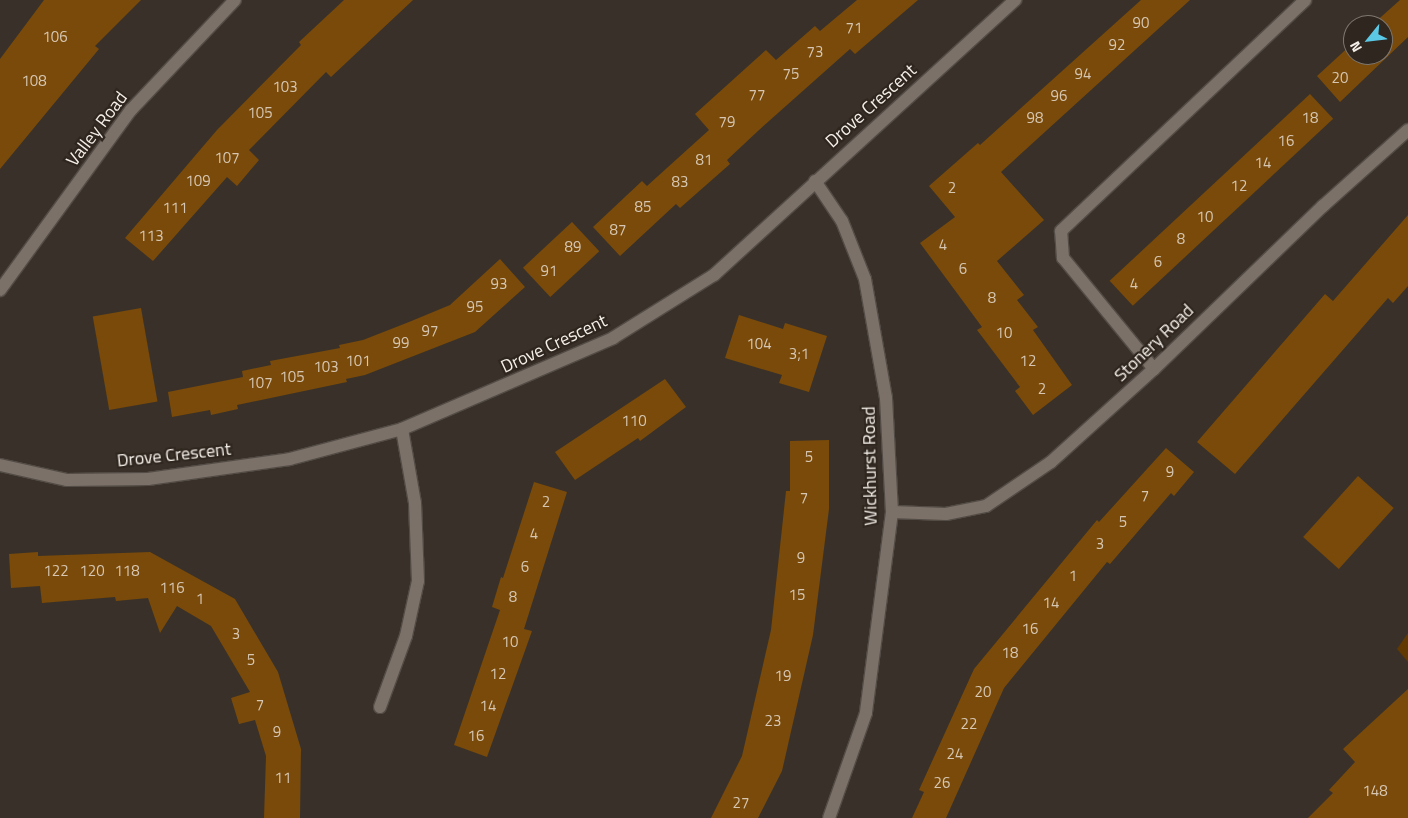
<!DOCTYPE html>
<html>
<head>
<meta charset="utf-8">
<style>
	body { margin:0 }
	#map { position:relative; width:1408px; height:818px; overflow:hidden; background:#393129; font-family:"Titillium Web",sans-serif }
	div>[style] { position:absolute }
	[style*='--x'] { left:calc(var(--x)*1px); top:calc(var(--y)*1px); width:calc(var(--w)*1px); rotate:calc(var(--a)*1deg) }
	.green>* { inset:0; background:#613902 }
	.building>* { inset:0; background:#794a09; transform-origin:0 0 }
	.roads { filter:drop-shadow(1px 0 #534c46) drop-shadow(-1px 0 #534c46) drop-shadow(0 1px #534c46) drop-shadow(0 -1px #534c46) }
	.service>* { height:12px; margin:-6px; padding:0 6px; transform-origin:6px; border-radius:6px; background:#7b7168 }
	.minor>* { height:12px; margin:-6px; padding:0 6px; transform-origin:6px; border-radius:6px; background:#7b7168 }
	span { translate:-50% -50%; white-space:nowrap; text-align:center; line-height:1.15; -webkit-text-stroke:4.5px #2f271f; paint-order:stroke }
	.number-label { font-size:15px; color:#d6c6b2 }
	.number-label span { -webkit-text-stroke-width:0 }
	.street-label { font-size:18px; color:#f5efea }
	.north { position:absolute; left:1343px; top:15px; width:50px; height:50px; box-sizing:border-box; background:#2f271f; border:1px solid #7e7770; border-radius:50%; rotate:241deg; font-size:14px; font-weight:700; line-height:20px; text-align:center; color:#f5efea }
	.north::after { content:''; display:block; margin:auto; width:18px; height:22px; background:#5bc8e6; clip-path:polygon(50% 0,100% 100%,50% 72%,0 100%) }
</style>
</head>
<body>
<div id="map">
	<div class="green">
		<i style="clip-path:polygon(1408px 633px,1408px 662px,1397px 649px)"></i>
	</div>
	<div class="building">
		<i style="clip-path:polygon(44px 0,141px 0,95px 46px,99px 49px,0 169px,0 59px)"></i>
		<i style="clip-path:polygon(344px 0,413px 0,331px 77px,326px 72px,249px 150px,259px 160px,237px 186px,227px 177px,153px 261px,125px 238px,217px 130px,301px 45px,299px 42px)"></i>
		<i style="clip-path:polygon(857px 0,918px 0,855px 54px,850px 49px,759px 130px,727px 160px,730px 164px,680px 208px,676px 204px,620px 256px,593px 227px,642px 181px,647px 186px,709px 130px,695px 114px,766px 50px,776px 60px,815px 26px,820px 31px)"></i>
		<i style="clip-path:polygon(1141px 0,1190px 0,1001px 172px,1044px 220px,997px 261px,1024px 295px,1017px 300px,1038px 327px,1033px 330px,1072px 385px,1033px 415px,1015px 391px,1020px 387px,977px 330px,982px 327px,920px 243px,955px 217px,929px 186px,978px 143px,980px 145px)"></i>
		<i style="clip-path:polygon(1400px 0,1408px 0,1408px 37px,1340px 102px,1317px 76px,1353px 43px,1353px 55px,1383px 55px,1383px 25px,1372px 25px)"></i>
		<i style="left:1310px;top:94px;width:34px;height:274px;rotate:47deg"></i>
		<i style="clip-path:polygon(1408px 215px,1408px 286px,1393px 303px,1388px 298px,1235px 474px,1197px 442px,1325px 294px,1333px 301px)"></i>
		<i style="left:572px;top:222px;width:40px;height:67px;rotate:47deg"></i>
		<i style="clip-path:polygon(500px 259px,525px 287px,475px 332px,365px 375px,346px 379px,347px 382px,237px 405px,238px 409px,211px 415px,210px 410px,172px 417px,168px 392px,243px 377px,242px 371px,271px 365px,270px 361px,340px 348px,339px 345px,363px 340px,409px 322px,450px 305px)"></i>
		<i style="left:141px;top:308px;width:95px;height:49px;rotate:80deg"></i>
		<i style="clip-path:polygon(739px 315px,783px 329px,785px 323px,827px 336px,809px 392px,779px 383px,782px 375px,725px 358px)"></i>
		<i style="clip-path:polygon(665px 379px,686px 407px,640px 441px,638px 438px,575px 480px,555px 452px)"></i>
		<i style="clip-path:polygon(829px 440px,829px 509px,813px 635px,782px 771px,758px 818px,711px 818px,742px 756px,771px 630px,786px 491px,790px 491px,790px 441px)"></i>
		<i style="clip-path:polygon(1166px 448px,1194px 472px,1174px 496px,1171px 493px,1110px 564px,1107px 562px,1004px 688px,946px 818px,912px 818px,924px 792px,919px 790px,974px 669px,1097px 520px,1099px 522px)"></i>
		<i style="left:1358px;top:476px;width:48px;height:82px;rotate:42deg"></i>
		<i style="clip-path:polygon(534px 482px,567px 492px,524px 629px,532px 631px,487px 757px,454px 745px,500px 610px,492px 607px,501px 577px,503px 578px)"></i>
		<i style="clip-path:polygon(38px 552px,38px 556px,150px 552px,235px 599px,278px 672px,301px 749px,300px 818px,264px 818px,266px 756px,255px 720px,239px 724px,231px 698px,250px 692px,211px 626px,177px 606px,160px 633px,148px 598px,116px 601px,115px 597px,42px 603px,40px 586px,11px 588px,9px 554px)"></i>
		<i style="clip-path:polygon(1408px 689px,1408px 818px,1308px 818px,1333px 793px,1329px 790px,1355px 762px,1343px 749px)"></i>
	</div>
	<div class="roads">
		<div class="service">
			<i style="--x:1154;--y:369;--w:144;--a:-129.3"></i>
			<i style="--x:1063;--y:258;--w:27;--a:-94"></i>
			<i style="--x:1061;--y:231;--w:336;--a:-43.4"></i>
		</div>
		<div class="minor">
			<i style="--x:815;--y:181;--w:48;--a:56"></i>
			<i style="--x:842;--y:221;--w:62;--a:68.4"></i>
			<i style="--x:865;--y:279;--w:121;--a:80"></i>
			<i style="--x:886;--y:398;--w:114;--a:87"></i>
			<i style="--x:892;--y:512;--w:203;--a:97.4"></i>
			<i style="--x:866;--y:713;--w:111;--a:109.4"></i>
			<i style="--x:0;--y:290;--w:223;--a:-54"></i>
			<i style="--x:131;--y:110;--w:151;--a:-46.6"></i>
			<i style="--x:0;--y:465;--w:69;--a:12.6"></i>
			<i style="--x:67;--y:480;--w:81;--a:-0.7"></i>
			<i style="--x:148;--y:479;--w:143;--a:-8"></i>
			<i style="--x:290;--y:459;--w:116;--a:-15"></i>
			<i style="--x:402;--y:429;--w:230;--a:-23.3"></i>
			<i style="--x:613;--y:338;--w:119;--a:-32"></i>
			<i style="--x:714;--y:275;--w:408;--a:-42.4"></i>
			<i style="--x:892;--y:512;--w:54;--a:2.1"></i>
			<i style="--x:946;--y:514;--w:41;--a:-11.3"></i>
			<i style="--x:986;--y:506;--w:78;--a:-34.1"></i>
			<i style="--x:1051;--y:462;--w:139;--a:-42.1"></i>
			<i style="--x:1154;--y:369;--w:235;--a:-44"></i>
			<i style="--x:1323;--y:206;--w:114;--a:-41.8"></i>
			<i style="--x:380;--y:707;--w:76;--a:-69.9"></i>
			<i style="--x:406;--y:636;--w:56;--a:-77.7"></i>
			<i style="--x:418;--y:581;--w:78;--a:-92.2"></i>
			<i style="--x:415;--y:503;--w:75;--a:-100"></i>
		</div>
	</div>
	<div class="number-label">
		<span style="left:1141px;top:23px">90</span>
		<span style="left:854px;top:28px">71</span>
		<span style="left:55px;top:37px">106</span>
		<span style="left:1117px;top:45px">92</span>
		<span style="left:815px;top:52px">73</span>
		<span style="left:791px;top:74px">75</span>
		<span style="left:1083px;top:74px">94</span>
		<span style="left:1340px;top:78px">20</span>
		<span style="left:34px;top:81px">108</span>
		<span style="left:285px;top:87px">103</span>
		<span style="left:757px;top:95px">77</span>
		<span style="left:1059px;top:96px">96</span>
		<span style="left:260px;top:113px">105</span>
		<span style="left:1035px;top:118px">98</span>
		<span style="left:1310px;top:118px">18</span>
		<span style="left:727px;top:122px">79</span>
		<span style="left:1286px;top:141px">16</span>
		<span style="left:227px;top:158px">107</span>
		<span style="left:704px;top:160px">81</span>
		<span style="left:1263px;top:163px">14</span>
		<span style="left:198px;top:181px">109</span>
		<span style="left:680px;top:182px">83</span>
		<span style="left:1239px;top:186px">12</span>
		<span style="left:952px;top:188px">2</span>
		<span style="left:643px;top:207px">85</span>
		<span style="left:175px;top:208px">111</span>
		<span style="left:1205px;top:217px">10</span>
		<span style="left:618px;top:230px">87</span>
		<span style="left:151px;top:236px">113</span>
		<span style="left:1181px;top:239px">8</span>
		<span style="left:943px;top:245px">4</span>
		<span style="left:573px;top:247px">89</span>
		<span style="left:1158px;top:262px">6</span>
		<span style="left:963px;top:269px">6</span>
		<span style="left:549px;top:271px">91</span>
		<span style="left:499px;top:284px">93</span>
		<span style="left:1134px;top:284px">4</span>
		<span style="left:992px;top:298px">8</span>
		<span style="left:475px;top:307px">95</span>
		<span style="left:430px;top:331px">97</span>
		<span style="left:1004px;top:333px">10</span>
		<span style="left:401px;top:343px">99</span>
		<span style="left:759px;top:344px">104</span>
		<span style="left:799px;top:354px">3;1</span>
		<span style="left:358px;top:361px">101</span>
		<span style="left:1028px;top:361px">12</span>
		<span style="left:326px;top:367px">103</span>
		<span style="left:292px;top:377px">105</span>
		<span style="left:260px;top:383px">107</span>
		<span style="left:1042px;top:389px">2</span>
		<span style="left:634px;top:421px">110</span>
		<span style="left:809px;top:457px">5</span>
		<span style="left:1170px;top:472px">9</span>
		<span style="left:1145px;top:496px">7</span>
		<span style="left:804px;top:498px">7</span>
		<span style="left:546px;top:502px">2</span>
		<span style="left:1123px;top:522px">5</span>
		<span style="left:534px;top:534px">4</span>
		<span style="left:1100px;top:544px">3</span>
		<span style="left:801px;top:558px">9</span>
		<span style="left:525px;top:567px">6</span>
		<span style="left:56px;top:571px">122</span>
		<span style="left:92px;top:571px">120</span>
		<span style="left:127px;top:571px">118</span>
		<span style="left:1073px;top:576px">1</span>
		<span style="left:172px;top:588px">116</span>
		<span style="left:797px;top:595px">15</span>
		<span style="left:513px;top:597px">8</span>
		<span style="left:200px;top:599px">1</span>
		<span style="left:1051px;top:603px">14</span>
		<span style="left:1030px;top:629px">16</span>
		<span style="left:236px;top:634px">3</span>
		<span style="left:510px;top:642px">10</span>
		<span style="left:1010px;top:653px">18</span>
		<span style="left:251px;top:660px">5</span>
		<span style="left:498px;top:674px">12</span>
		<span style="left:783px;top:676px">19</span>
		<span style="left:983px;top:692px">20</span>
		<span style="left:260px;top:705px">7</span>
		<span style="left:488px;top:706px">14</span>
		<span style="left:773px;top:721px">23</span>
		<span style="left:969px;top:724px">22</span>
		<span style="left:277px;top:732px">9</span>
		<span style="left:476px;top:736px">16</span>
		<span style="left:955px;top:754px">24</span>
		<span style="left:283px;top:778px">11</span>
		<span style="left:942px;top:783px">26</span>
		<span style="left:1375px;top:791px">148</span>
		<span style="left:741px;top:803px">27</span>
	</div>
	<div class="street-label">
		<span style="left:871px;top:106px;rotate:-42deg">Drove Crescent</span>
		<span style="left:97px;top:129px;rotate:-53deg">Valley Road</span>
		<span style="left:1154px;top:343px;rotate:-44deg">Stonery Road</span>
		<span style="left:554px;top:344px;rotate:-25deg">Drove Crescent</span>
		<span style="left:174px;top:455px;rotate:-6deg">Drove Crescent</span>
		<span style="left:870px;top:466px;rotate:-91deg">Wickhurst Road</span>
	</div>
	<div class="north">N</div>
</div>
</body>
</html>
